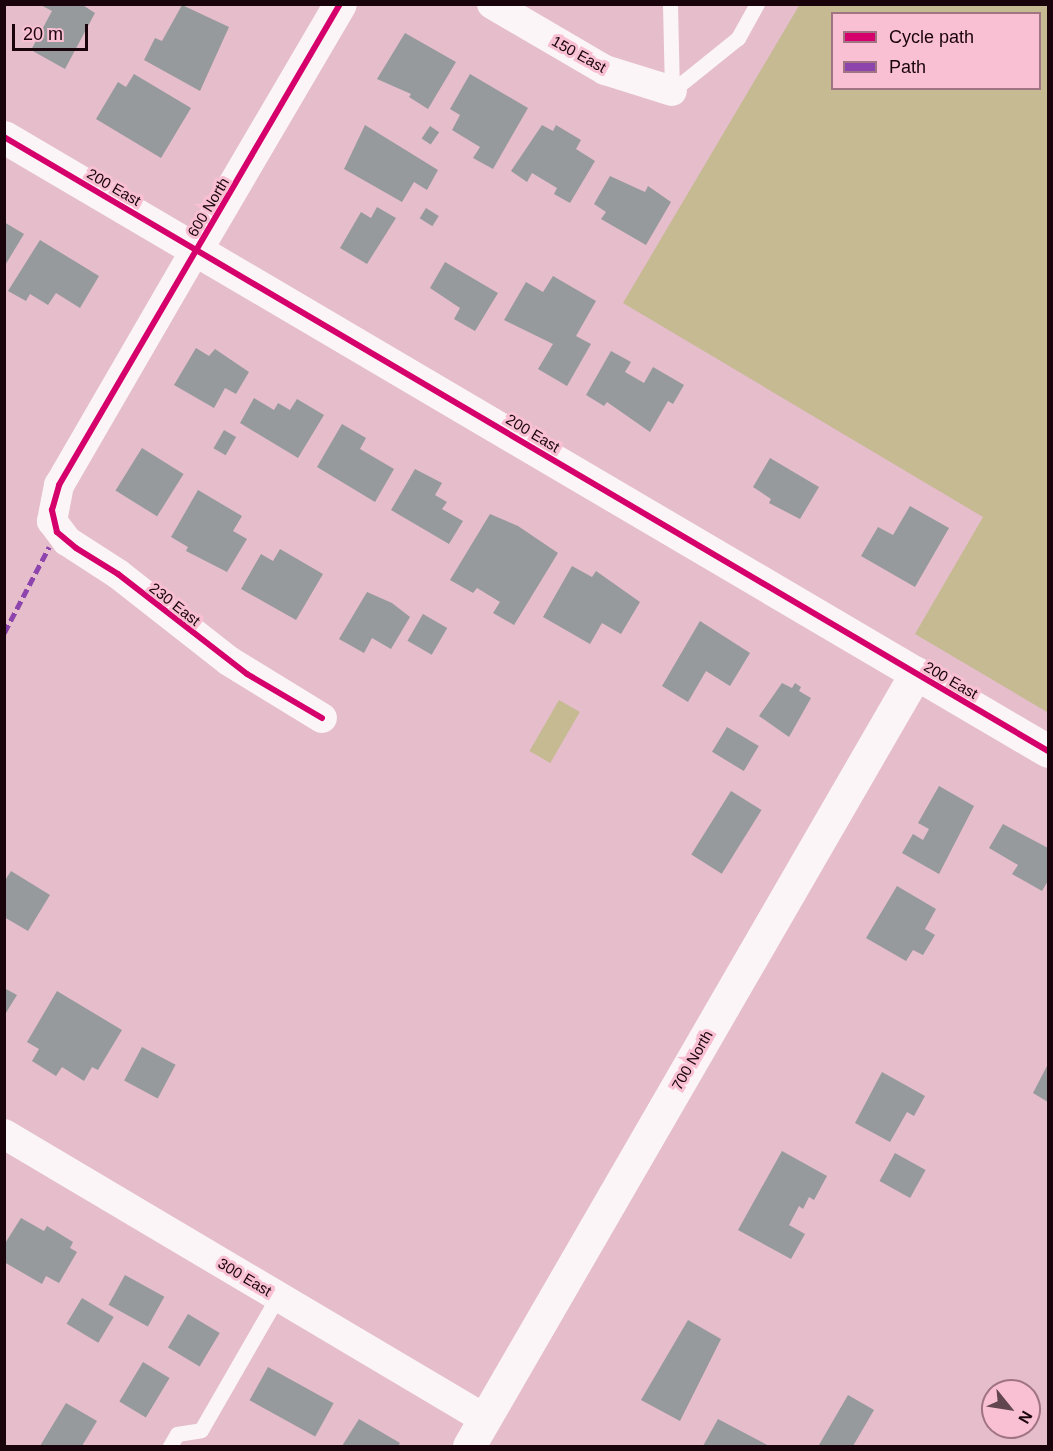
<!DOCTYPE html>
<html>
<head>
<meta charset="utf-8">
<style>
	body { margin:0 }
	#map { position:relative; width:1053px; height:1451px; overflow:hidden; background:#e5bdcb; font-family:Arial,sans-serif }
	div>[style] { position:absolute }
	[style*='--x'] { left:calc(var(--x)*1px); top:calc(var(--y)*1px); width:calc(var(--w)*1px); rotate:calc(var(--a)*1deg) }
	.green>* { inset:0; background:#c5ba92; transform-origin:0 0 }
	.building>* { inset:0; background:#969a9c; transform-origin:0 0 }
	.lane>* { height:15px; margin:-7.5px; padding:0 7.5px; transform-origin:7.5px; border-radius:7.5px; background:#fbf5f7 }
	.street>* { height:30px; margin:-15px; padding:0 15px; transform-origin:15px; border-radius:15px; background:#fbf5f7 }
	.secondary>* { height:33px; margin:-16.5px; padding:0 16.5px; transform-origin:16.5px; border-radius:16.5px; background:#fbf5f7 }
	.quiet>* { height:4.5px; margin-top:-2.25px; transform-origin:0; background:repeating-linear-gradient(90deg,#8e44ad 0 9px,transparent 0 13.5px) }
	.cycleway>* { height:6px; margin:-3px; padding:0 3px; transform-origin:3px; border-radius:3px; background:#d6006c }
	span { translate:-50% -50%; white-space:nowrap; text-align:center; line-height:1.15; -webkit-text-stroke:6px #f9bfd2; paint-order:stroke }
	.street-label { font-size:15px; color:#1a040c }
	.frame { position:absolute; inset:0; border:6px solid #1a040c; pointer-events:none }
	.legend { position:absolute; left:831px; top:12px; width:210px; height:78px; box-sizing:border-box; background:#f9bfd2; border:2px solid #a07483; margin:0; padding:8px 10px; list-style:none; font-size:18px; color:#1a040c }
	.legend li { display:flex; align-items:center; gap:12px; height:30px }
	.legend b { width:30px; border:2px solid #a07483 }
	.north { position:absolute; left:981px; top:1379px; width:60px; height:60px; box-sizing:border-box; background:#f9bfd2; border:2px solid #a07483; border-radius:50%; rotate:120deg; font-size:16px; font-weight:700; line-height:24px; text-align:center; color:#1a040c }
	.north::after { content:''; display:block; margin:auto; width:21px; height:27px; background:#61454f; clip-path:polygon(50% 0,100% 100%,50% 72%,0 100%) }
	.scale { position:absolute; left:12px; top:24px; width:76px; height:27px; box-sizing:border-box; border:3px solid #1a040c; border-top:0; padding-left:8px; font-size:18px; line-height:21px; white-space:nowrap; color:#1a040c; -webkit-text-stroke:4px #f9bfd2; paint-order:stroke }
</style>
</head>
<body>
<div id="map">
	<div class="green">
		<i style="clip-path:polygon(evenodd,800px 4px,1048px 5px,1047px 712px,915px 634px,983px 517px,623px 303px,800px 4px,832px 14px,1040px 14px,1040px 88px,832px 88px,832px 14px)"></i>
		<i style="left:559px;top:700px;width:24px;height:59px;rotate:30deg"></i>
	</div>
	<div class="building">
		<i style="clip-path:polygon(39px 4px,81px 4px,95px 13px,65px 69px,31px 50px,52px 11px)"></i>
		<i style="clip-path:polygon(182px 5px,229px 27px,200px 91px,144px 60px,155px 38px,162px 41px)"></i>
		<i style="clip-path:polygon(405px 33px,456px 62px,428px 109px,409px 97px,411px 94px,377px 79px)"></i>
		<i style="clip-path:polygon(134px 74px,191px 108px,161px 158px,96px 119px,118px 82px,126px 87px)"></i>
		<i style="clip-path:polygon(470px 74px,528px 108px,493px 169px,473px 158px,480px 147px,452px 130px,460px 115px,450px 109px)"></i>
		<i style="clip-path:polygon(365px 125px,438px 170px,427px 190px,414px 182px,402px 202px,344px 169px)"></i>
		<i style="clip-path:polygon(542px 125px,553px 131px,556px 125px,581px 140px,576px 149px,595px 161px,570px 203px,554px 194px,557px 188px,532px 173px,527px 182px,511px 171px)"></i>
		<i style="left:430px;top:126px;width:11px;height:15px;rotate:34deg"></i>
		<i style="clip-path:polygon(610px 176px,645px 192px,648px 186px,671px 202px,646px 245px,601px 219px,606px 212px,594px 204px)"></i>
		<i style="clip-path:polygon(377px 207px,396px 218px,367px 264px,340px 248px,361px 212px,371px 218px)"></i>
		<i style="left:426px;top:208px;width:15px;height:12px;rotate:32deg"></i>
		<i style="clip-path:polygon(4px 222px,24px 234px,4px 267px)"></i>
		<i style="clip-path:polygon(40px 240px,99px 276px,80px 308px,56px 293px,48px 305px,30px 294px,26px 301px,8px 291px)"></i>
		<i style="clip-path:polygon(445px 262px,498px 293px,475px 331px,454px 319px,460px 308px,430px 288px)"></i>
		<i style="clip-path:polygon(553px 276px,596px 301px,576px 336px,591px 344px,567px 386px,538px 369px,553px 344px,504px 320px,526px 282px,543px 292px)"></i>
		<i style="clip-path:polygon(196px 348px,209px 356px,215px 349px,249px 372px,236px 394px,225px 388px,214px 408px,174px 385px)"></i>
		<i style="clip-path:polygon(611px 351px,631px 362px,625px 372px,644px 383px,653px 367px,684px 385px,673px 404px,668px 401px,650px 432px,607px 402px,604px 406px,586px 395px)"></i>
		<i style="clip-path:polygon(254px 398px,274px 410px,278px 403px,290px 410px,297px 399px,324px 415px,298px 458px,240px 423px)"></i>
		<i style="clip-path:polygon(342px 424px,366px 438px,360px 449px,394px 469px,375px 502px,317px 467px)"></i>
		<i style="left:224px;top:430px;width:14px;height:21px;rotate:30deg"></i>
		<i style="left:142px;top:448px;width:49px;height:50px;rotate:32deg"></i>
		<i style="clip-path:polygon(770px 458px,819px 487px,800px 519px,769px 503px,771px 499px,753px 487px)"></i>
		<i style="clip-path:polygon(415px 469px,442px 483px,435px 495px,447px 502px,442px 509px,463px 521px,449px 544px,391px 510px)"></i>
		<i style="clip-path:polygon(198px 490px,242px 516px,233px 531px,247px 539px,227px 572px,186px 551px,188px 547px,171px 537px)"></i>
		<i style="clip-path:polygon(910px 506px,949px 528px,915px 587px,861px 556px,878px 527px,893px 535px)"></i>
		<i style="clip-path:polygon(490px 514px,518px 526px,558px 553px,514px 625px,493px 613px,500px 602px,477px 588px,473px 593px,450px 580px)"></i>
		<i style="clip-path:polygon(280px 549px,323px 574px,296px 620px,241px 589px,261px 554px,273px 561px)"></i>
		<i style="clip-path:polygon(572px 566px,592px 577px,596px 571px,640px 602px,621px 634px,602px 623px,590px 644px,543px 617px)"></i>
		<i style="clip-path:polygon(367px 592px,392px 603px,410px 617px,391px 649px,372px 638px,364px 653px,339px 639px)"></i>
		<i style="left:423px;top:614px;width:28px;height:31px;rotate:30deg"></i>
		<i style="clip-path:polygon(700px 621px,750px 653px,730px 686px,706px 671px,688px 702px,662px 686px)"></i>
		<i style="clip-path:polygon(782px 683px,792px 688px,795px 683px,801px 687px,799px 691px,811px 698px,789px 737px,759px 716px)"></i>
		<i style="left:727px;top:727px;width:37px;height:29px;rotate:31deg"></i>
		<i style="clip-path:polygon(939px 786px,974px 806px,939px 874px,902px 853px,913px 834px,923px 840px,929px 829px,918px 823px)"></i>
		<i style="left:731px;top:791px;width:36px;height:75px;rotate:32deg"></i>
		<i style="clip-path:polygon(1003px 824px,1048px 848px,1048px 881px,1042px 891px,1012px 874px,1018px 865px,989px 848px)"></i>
		<i style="clip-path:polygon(11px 871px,50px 895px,28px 931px,4px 917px,4px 882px)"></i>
		<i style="clip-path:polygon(897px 886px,936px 909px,925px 929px,935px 935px,923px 955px,913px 950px,906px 961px,866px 938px)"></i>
		<i style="clip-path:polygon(4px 988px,17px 995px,4px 1016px)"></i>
		<i style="clip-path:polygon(57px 991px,122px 1030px,98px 1070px,92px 1067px,84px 1081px,62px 1067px,56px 1076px,32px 1061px,39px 1049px,27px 1042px)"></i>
		<i style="left:142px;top:1047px;width:38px;height:38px;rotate:28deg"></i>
		<i style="clip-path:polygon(1048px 1064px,1048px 1102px,1033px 1093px)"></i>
		<i style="clip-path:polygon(882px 1072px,925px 1096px,914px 1116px,907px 1112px,890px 1142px,855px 1123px)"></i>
		<i style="clip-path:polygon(782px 1151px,827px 1176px,814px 1200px,809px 1197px,803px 1209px,799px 1206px,789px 1225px,805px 1234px,791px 1259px,738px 1230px)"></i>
		<i style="left:895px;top:1153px;width:35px;height:32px;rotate:29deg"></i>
		<i style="clip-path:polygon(21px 1218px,44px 1231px,47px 1226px,73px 1242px,70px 1248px,77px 1252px,59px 1283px,46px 1276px,42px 1284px,4px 1262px,4px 1245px)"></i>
		<i style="left:125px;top:1275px;width:45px;height:34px;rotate:29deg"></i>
		<i style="left:82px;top:1298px;width:37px;height:30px;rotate:31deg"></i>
		<i style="left:188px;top:1314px;width:37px;height:39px;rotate:31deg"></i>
		<i style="clip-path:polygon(688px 1320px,721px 1339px,680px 1421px,641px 1400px)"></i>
		<i style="left:143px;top:1362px;width:31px;height:46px;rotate:31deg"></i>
		<i style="left:268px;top:1367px;width:75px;height:38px;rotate:29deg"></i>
		<i style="clip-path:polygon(848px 1395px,874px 1410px,853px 1446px,822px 1446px,819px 1445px)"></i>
		<i style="clip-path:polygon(66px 1403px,97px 1421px,82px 1446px,40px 1446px)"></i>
		<i style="clip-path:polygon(359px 1419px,400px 1443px,398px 1446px,342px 1446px)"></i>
		<i style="clip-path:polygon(718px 1419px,769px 1446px,703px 1446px)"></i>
	</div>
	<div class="lane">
		<i style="--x:670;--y:4;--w:87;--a:88.7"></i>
		<i style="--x:672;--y:91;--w:85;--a:-38.8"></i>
		<i style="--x:738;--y:38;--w:39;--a:-61"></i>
		<i style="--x:170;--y:1446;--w:14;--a:-60"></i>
		<i style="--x:177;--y:1434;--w:24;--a:-9"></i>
		<i style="--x:201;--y:1430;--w:155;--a:-60.1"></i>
	</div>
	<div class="street">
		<i style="--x:492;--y:4;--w:131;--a:30.3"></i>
		<i style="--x:605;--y:70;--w:70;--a:17.4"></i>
		<i style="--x:196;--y:249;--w:273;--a:120.1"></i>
		<i style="--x:59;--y:485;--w:37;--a:101"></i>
		<i style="--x:52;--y:521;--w:25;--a:53"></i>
		<i style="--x:67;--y:541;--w:61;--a:32.9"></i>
		<i style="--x:118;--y:574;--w:141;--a:38.1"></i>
		<i style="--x:229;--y:661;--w:109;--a:31.5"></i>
		<i style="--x:4;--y:1134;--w:559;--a:30.65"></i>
	</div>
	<div class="secondary">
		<i style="--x:4;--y:137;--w:1211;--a:30.46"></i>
		<i style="--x:196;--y:249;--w:284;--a:-59.6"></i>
		<i style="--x:469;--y:1446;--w:893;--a:-59.96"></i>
	</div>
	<div class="quiet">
		<i style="--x:4;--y:633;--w:97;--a:-62.4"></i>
	</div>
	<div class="cycleway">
		<i style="--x:4;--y:137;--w:1211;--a:30.46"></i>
		<i style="--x:322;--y:718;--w:87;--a:-149.6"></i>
		<i style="--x:247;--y:674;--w:163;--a:-142.2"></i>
		<i style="--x:118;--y:574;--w:49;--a:-148.2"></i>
		<i style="--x:76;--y:548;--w:25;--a:-140"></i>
		<i style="--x:57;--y:532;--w:23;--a:-103"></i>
		<i style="--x:52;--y:510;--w:26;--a:-74"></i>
		<i style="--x:59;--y:485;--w:557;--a:-59.71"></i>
	</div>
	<div class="street-label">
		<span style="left:579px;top:54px;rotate:29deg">150 East</span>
		<span style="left:114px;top:187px;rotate:30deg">200 East</span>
		<span style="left:208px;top:207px;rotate:-59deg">600 North</span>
		<span style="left:533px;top:433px;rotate:31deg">200 East</span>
		<span style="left:175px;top:604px;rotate:38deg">230 East</span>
		<span style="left:951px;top:680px;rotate:30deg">200 East</span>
		<span style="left:692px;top:1060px;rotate:-60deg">700 North</span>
		<span style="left:245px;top:1277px;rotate:31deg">300 East</span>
	</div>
	<div class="frame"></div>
	<ul class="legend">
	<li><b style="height:8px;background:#d6006c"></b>Cycle path</li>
	<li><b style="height:8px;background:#8e44ad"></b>Path</li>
	</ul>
	<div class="north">N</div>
	<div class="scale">20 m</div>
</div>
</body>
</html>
